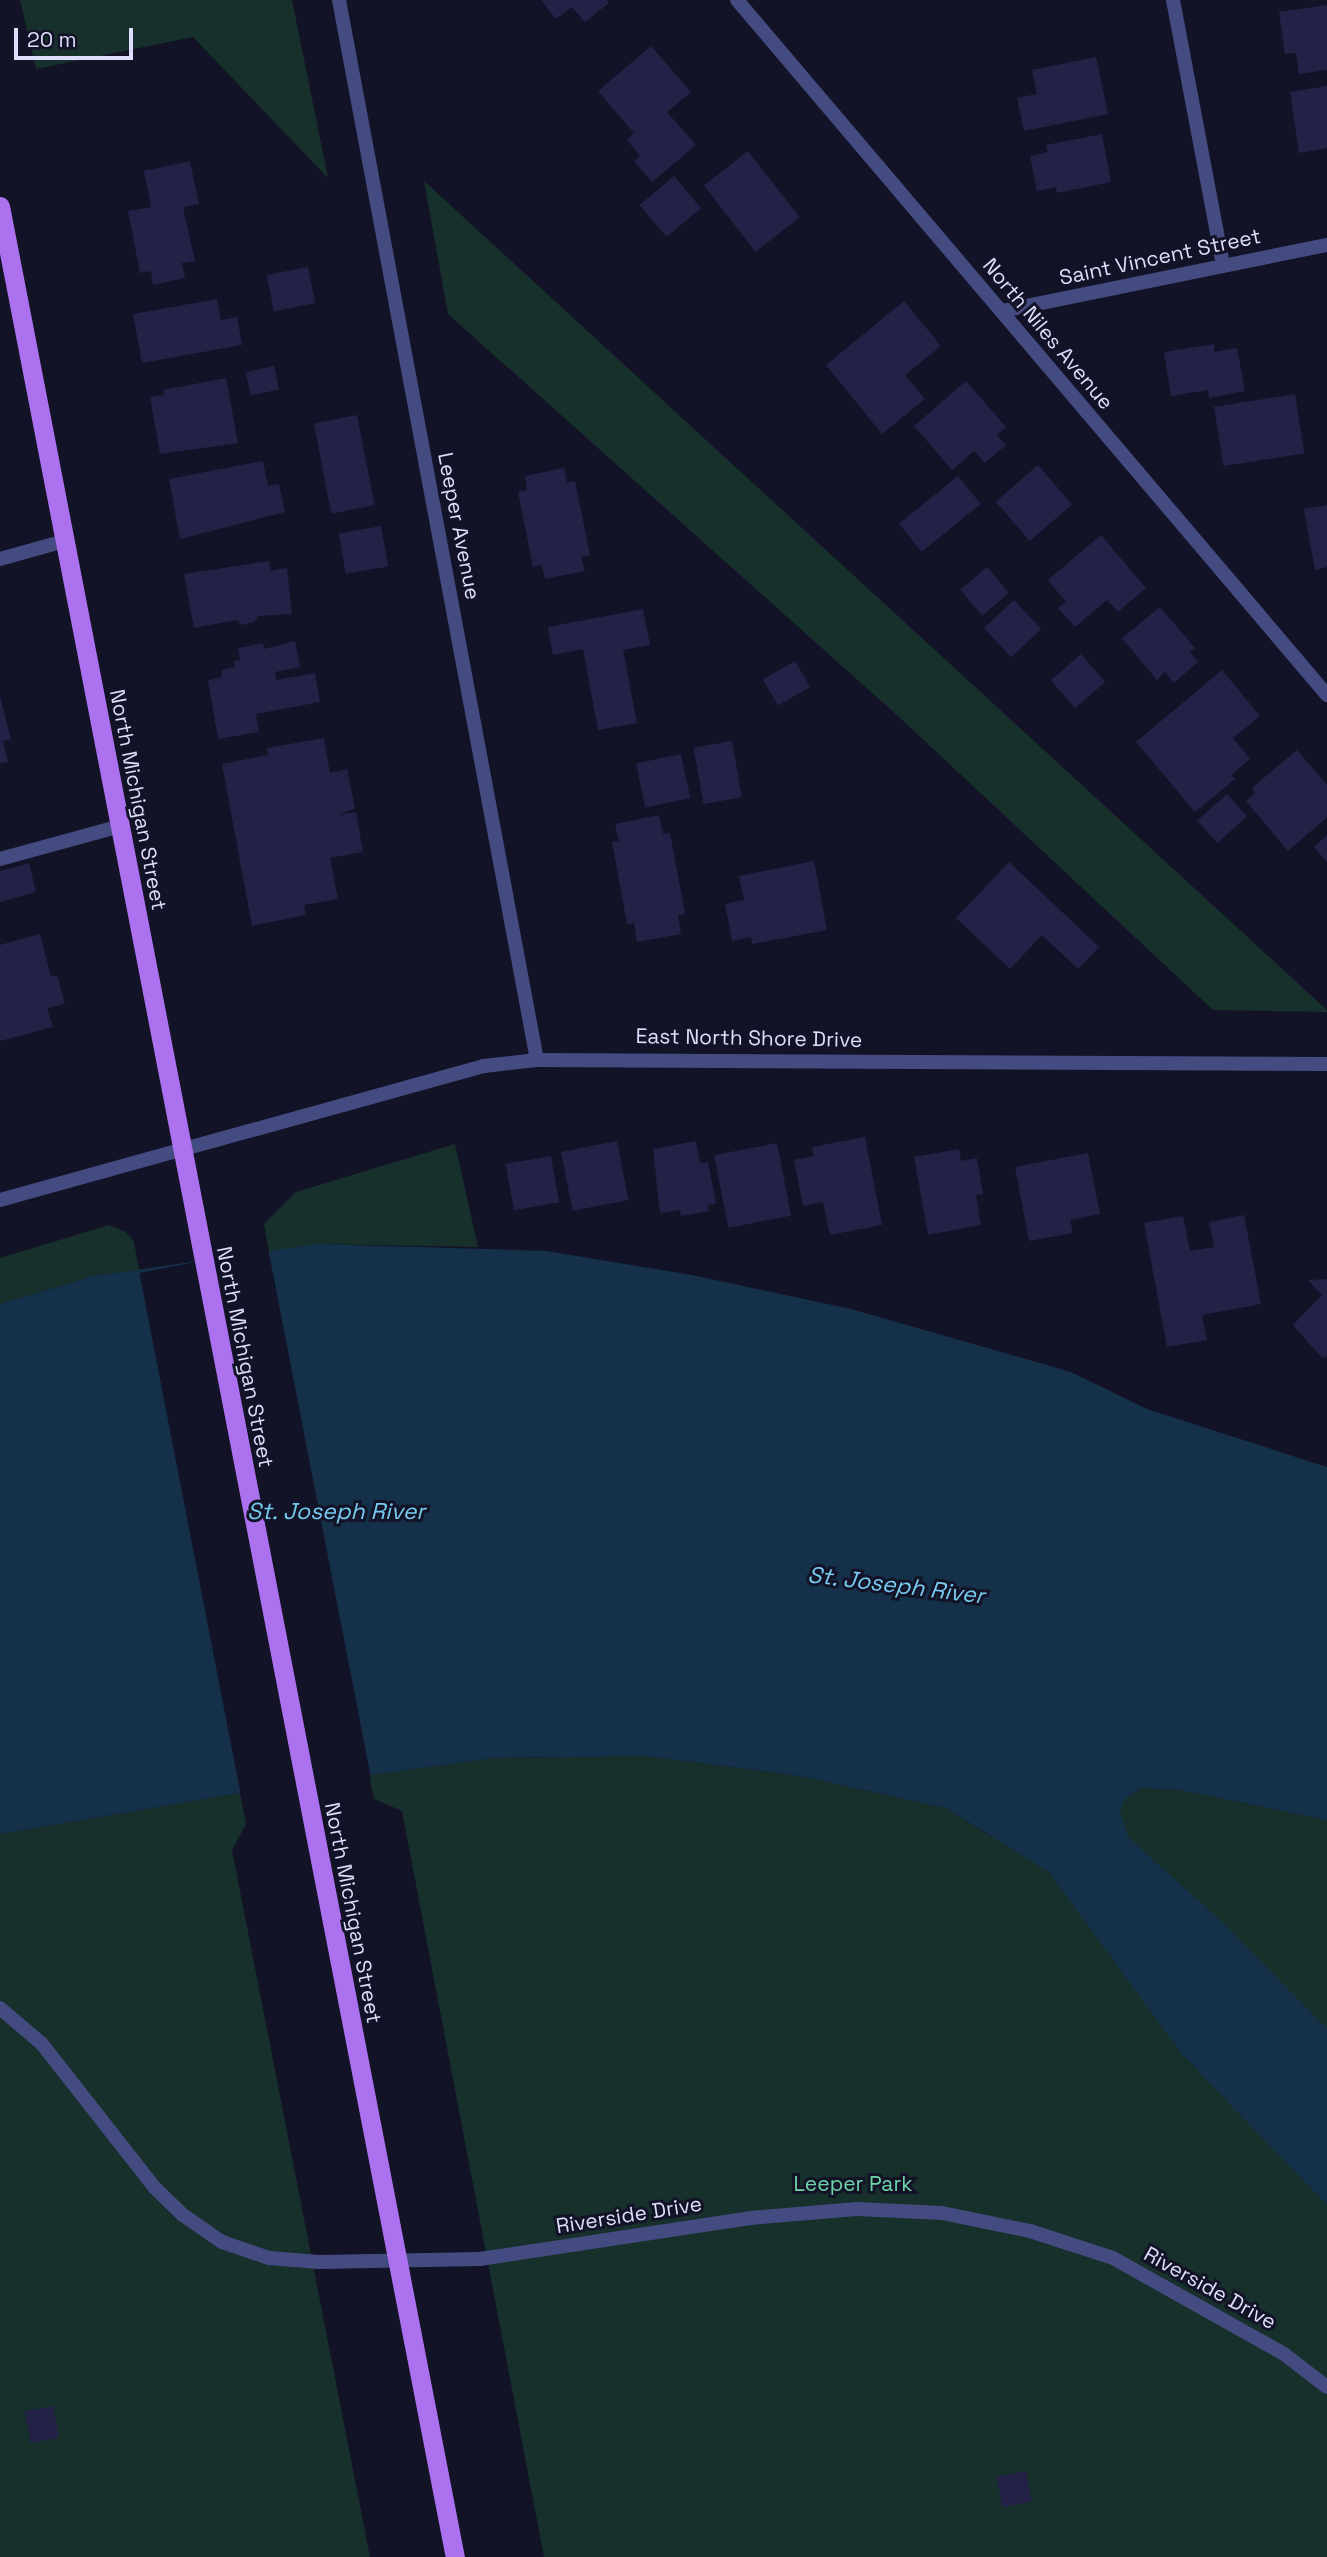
<!DOCTYPE html>
<html>
<head>
<meta charset="utf-8">
<style>
	body { margin:0 }
	#map { position:relative; width:1327px; height:2557px; overflow:hidden; background:#131327; font-family:"Space Grotesk",sans-serif }
	div>[style] { position:absolute }
	[style*='--x'] { left:calc(var(--x)*1px); top:calc(var(--y)*1px); width:calc(var(--w)*1px); rotate:calc(var(--a)*1deg) }
	.green>* { inset:0; background:#17302b }
	.water>* { inset:0; background:#153049 }
	.pier>* { inset:0; background:#131327; transform-origin:0 0 }
	.building>* { inset:0; background:#232146; transform-origin:0 0 }
	.service>* { height:14px; margin:-7px; padding:0 7px; transform-origin:7px; border-radius:7px; background:#444b80 }
	.minor>* { height:14px; margin:-7px; padding:0 7px; transform-origin:7px; border-radius:7px; background:#444b80 }
	.tertiary>* { height:14px; margin:-7px; padding:0 7px; transform-origin:7px; border-radius:7px; background:#444b80 }
	.primary>* { height:19px; margin:-9.5px; padding:0 9.5px; transform-origin:9.5px; border-radius:9.5px; background:#ac71ee }
	span { translate:-50% -50%; white-space:nowrap; text-align:center; line-height:1.15; -webkit-text-stroke:6px #131327; paint-order:stroke }
	.street-label { font-size:21px; color:#dddefb }
	.park-label { font-size:21px; color:#70d4ab }
	.water-label { font-size:23px; color:#77caef; font-style:italic }
	.scale { position:absolute; left:14px; top:28px; width:119px; height:32px; box-sizing:border-box; border:4px solid #dddefb; border-top:0; padding-left:9px; font-size:21px; line-height:24px; white-space:nowrap; color:#dddefb; -webkit-text-stroke:5px #131327; paint-order:stroke }
</style>
</head>
<body>
<div id="map">
	<div class="green">
		<i style="clip-path:polygon(20px 0,292px 0,328px 178px,193px 37px,36px 69px)"></i>
		<i style="clip-path:polygon(424px 181px,1327px 1010px,1327px 1012px,1213px 1010px,899px 717px,448px 314px)"></i>
		<i style="clip-path:polygon(455px 1144px,478px 1247px,317px 1244px,269px 1252px,264px 1224px,296px 1192px)"></i>
		<i style="clip-path:polygon(109px 1225px,126px 1232px,134px 1242px,139px 1270px,94px 1276px,0 1304px,0 1258px)"></i>
		<i style="clip-path:polygon(646px 1756px,800px 1776px,946px 1808px,992px 1837px,1125px 1799px,1142px 1788px,1180px 1790px,1327px 1820px,1327px 2557px,544px 2557px,402px 1811px,374px 1799px,369px 1775px,494px 1758px)"></i>
		<i style="clip-path:polygon(240px 1793px,246px 1824px,232px 1850px,370px 2557px,0 2557px,0 1834px)"></i>
	</div>
	<div class="water">
		<i style="clip-path:polygon(317px 1244px,547px 1251px,692px 1275px,851px 1309px,1071px 1372px,1147px 1409px,1327px 1467px,1327px 1820px,1180px 1790px,1142px 1788px,1125px 1799px,1120px 1812px,1128px 1837px,1222px 1922px,1327px 2029px,1327px 2205px,1181px 2053px,1049px 1872px,946px 1808px,800px 1776px,646px 1756px,494px 1758px,240px 1793px,0 1834px,0 1304px,94px 1276px)"></i>
	</div>
	<div class="pier">
		<i style="left:268px;top:1248px;width:540px;height:131px;rotate:79deg"></i>
	</div>
	<div class="building">
		<i style="clip-path:polygon(541px 0,607px 0,609px 3px,585px 22px,572px 7px,556px 19px)"></i>
		<i style="clip-path:polygon(1327px 5px,1327px 70px,1299px 74px,1296px 53px,1285px 54px,1279px 12px)"></i>
		<i style="clip-path:polygon(651px 46px,691px 92px,667px 112px,696px 145px,652px 182px,634px 161px,640px 156px,627px 140px,634px 133px,598px 91px)"></i>
		<i style="clip-path:polygon(1096px 57px,1108px 114px,1024px 131px,1017px 98px,1037px 94px,1032px 70px)"></i>
		<i style="clip-path:polygon(1327px 86px,1327px 148px,1299px 153px,1290px 92px)"></i>
		<i style="clip-path:polygon(1102px 134px,1111px 182px,1057px 193px,1056px 187px,1037px 191px,1030px 156px,1048px 152px,1046px 145px)"></i>
		<i style="left:748px;top:151px;width:84px;height:56px;rotate:52deg"></i>
		<i style="clip-path:polygon(190px 161px,199px 204px,183px 207px,195px 261px,182px 263px,185px 278px,153px 285px,151px 271px,140px 273px,128px 211px,151px 207px,144px 171px)"></i>
		<i style="left:674px;top:176px;width:42px;height:45px;rotate:50deg"></i>
		<i style="left:308px;top:267px;width:37px;height:42px;rotate:79deg"></i>
		<i style="clip-path:polygon(217px 299px,221px 320px,237px 317px,242px 345px,142px 363px,133px 314px)"></i>
		<i style="clip-path:polygon(904px 301px,941px 346px,905px 375px,925px 399px,882px 434px,826px 365px)"></i>
		<i style="clip-path:polygon(1214px 344px,1214px 352px,1237px 348px,1245px 391px,1209px 398px,1208px 390px,1171px 396px,1164px 352px)"></i>
		<i style="left:274px;top:366px;width:24px;height:29px;rotate:78deg"></i>
		<i style="clip-path:polygon(226px 378px,238px 443px,160px 454px,150px 397px,164px 395px,163px 390px)"></i>
		<i style="clip-path:polygon(966px 381px,1006px 427px,997px 435px,1006px 445px,985px 463px,974px 451px,952px 470px,914px 426px)"></i>
		<i style="left:1295px;top:394px;width:60px;height:82px;rotate:81deg"></i>
		<i style="left:357px;top:415px;width:92px;height:44px;rotate:79deg"></i>
		<i style="clip-path:polygon(263px 461px,268px 486px,279px 484px,285px 512px,180px 539px,169px 479px)"></i>
		<i style="left:1038px;top:465px;width:52px;height:56px;rotate:49deg"></i>
		<i style="clip-path:polygon(564px 468px,567px 483px,575px 481px,590px 555px,581px 557px,585px 571px,545px 579px,542px 565px,533px 567px,518px 492px,527px 490px,525px 476px)"></i>
		<i style="left:958px;top:476px;width:36px;height:76px;rotate:51deg"></i>
		<i style="clip-path:polygon(1327px 505px,1327px 567px,1315px 570px,1304px 509px)"></i>
		<i style="left:381px;top:526px;width:41px;height:43px;rotate:80deg"></i>
		<i style="clip-path:polygon(1101px 535px,1146px 588px,1118px 612px,1107px 600px,1075px 627px,1058px 608px,1066px 602px,1048px 580px)"></i>
		<i style="clip-path:polygon(269px 561px,271px 571px,287px 568px,292px 614px,258px 616px,254px 622px,241px 625px,237px 620px,194px 628px,184px 574px)"></i>
		<i style="left:987px;top:567px;width:34px;height:35px;rotate:50deg"></i>
		<i style="left:1014px;top:600px;width:40px;height:41px;rotate:47deg"></i>
		<i style="clip-path:polygon(1160px 607px,1195px 648px,1190px 652px,1198px 662px,1174px 683px,1165px 672px,1157px 680px,1122px 638px)"></i>
		<i style="clip-path:polygon(643px 609px,650px 645px,623px 650px,637px 723px,598px 730px,583px 649px,553px 655px,548px 627px)"></i>
		<i style="clip-path:polygon(295px 641px,300px 667px,275px 672px,276px 680px,315px 673px,320px 702px,256px 714px,259px 732px,218px 739px,208px 680px,222px 677px,221px 670px,235px 667px,234px 661px,240px 660px,238px 648px,263px 643px,264px 649px)"></i>
		<i style="left:1081px;top:654px;width:37px;height:40px;rotate:49deg"></i>
		<i style="left:795px;top:661px;width:30px;height:37px;rotate:60deg"></i>
		<i style="clip-path:polygon(1222px 670px,1260px 716px,1233px 738px,1250px 759px,1231px 775px,1235px 779px,1195px 812px,1136px 742px)"></i>
		<i style="clip-path:polygon(0 696px,11px 740px,3px 741px,8px 762px,0 763px)"></i>
		<i style="clip-path:polygon(324px 738px,330px 773px,347px 769px,355px 808px,339px 815px,356px 812px,363px 852px,330px 858px,338px 899px,304px 905px,306px 915px,252px 926px,222px 764px,268px 755px,267px 748px)"></i>
		<i style="left:732px;top:741px;width:57px;height:39px;rotate:80deg"></i>
		<i style="clip-path:polygon(1297px 750px,1327px 785px,1327px 817px,1288px 851px,1246px 801px,1255px 793px,1252px 788px)"></i>
		<i style="left:681px;top:754px;width:45px;height:46px;rotate:78deg"></i>
		<i style="left:1227px;top:794px;width:30px;height:40px;rotate:48deg"></i>
		<i style="clip-path:polygon(659px 815px,663px 834px,670px 833px,685px 914px,678px 915px,681px 934px,637px 942px,634px 923px,627px 924px,612px 842px,619px 841px,615px 824px)"></i>
		<i style="clip-path:polygon(1327px 835px,1327px 862px,1314px 847px)"></i>
		<i style="clip-path:polygon(814px 861px,827px 930px,752px 944px,751px 937px,732px 941px,725px 904px,744px 900px,739px 876px)"></i>
		<i style="clip-path:polygon(1009px 862px,1099px 947px,1078px 969px,1042px 935px,1010px 969px,956px 918px)"></i>
		<i style="clip-path:polygon(29px 863px,36px 892px,0 902px,0 871px)"></i>
		<i style="clip-path:polygon(40px 934px,51px 977px,57px 975px,65px 1004px,47px 1008px,53px 1027px,0 1041px,0 945px)"></i>
		<i style="clip-path:polygon(865px 1137px,882px 1225px,830px 1235px,823px 1202px,803px 1206px,794px 1160px,814px 1156px,812px 1147px)"></i>
		<i style="left:617px;top:1141px;width:60px;height:57px;rotate:79deg"></i>
		<i style="clip-path:polygon(696px 1141px,700px 1163px,708px 1162px,716px 1204px,708px 1205px,709px 1211px,681px 1216px,680px 1210px,660px 1213px,653px 1149px)"></i>
		<i style="left:777px;top:1143px;width:74px;height:64px;rotate:79deg"></i>
		<i style="clip-path:polygon(959px 1149px,961px 1161px,977px 1158px,983px 1194px,976px 1195px,981px 1225px,928px 1235px,914px 1157px)"></i>
		<i style="clip-path:polygon(1088px 1153px,1100px 1214px,1070px 1220px,1073px 1233px,1029px 1241px,1015px 1167px)"></i>
		<i style="left:551px;top:1156px;width:47px;height:46px;rotate:80deg"></i>
		<i style="clip-path:polygon(1244px 1215px,1261px 1304px,1202px 1315px,1207px 1340px,1167px 1347px,1144px 1223px,1183px 1216px,1190px 1251px,1214px 1247px,1209px 1222px)"></i>
		<i style="clip-path:polygon(1327px 1279px,1327px 1357px,1322px 1358px,1293px 1325px,1322px 1295px,1308px 1280px)"></i>
		<i style="left:53px;top:2406px;width:32px;height:29px;rotate:79deg"></i>
		<i style="left:1026px;top:2471px;width:31px;height:30px;rotate:79deg"></i>
	</div>
	<div class="service">
		<i style="--x:0;--y:859;--w:125;--a:-15.3"></i>
	</div>
	<div class="minor">
		<i style="--x:339;--y:0;--w:1078;--a:79.42"></i>
		<i style="--x:737;--y:0;--w:912;--a:49.67"></i>
		<i style="--x:1173;--y:0;--w:270;--a:79.3"></i>
		<i style="--x:1002;--y:311;--w:332;--a:-11.5"></i>
		<i style="--x:0;--y:559;--w:66;--a:-15.7"></i>
		<i style="--x:0;--y:2008;--w:55;--a:40.6"></i>
		<i style="--x:42;--y:2044;--w:183;--a:51.9"></i>
		<i style="--x:155;--y:2188;--w:39;--a:44"></i>
		<i style="--x:183;--y:2215;--w:47;--a:34.7"></i>
		<i style="--x:222;--y:2242;--w:50;--a:18.8"></i>
		<i style="--x:269;--y:2258;--w:50;--a:4.6"></i>
		<i style="--x:319;--y:2262;--w:161;--a:-1.1"></i>
		<i style="--x:480;--y:2259;--w:273;--a:-8.6"></i>
		<i style="--x:750;--y:2218;--w:107;--a:-4.8"></i>
		<i style="--x:857;--y:2209;--w:85;--a:2.7"></i>
		<i style="--x:942;--y:2213;--w:90;--a:11.6"></i>
		<i style="--x:1030;--y:2231;--w:87;--a:18"></i>
		<i style="--x:1113;--y:2258;--w:196;--a:29.3"></i>
		<i style="--x:1284;--y:2354;--w:54;--a:37.5"></i>
	</div>
	<div class="tertiary">
		<i style="--x:0;--y:1200;--w:502;--a:-15.48"></i>
		<i style="--x:484;--y:1066;--w:53;--a:-6.5"></i>
		<i style="--x:537;--y:1060;--w:790;--a:0.29"></i>
	</div>
	<div class="primary">
		<i style="--x:0;--y:206;--w:2395;--a:79.05"></i>
	</div>
	<div class="street-label">
		<span style="left:1160px;top:257px;rotate:-12deg">Saint Vincent Street</span>
		<span style="left:1048px;top:334px;rotate:50deg">North Niles Avenue</span>
		<span style="left:459px;top:526px;rotate:79deg">Leeper Avenue</span>
		<span style="left:138px;top:800px;rotate:79deg">North Michigan Street</span>
		<span style="left:749px;top:1038px;rotate:1deg">East North Shore Drive</span>
		<span style="left:245px;top:1357px;rotate:79deg">North Michigan Street</span>
		<span style="left:353px;top:1913px;rotate:79deg">North Michigan Street</span>
		<span style="left:629px;top:2215px;rotate:-9deg">Riverside Drive</span>
		<span style="left:1210px;top:2288px;rotate:29deg">Riverside Drive</span>
	</div>
	<div class="park-label">
		<span style="left:853px;top:2184px">Leeper Park</span>
	</div>
	<div class="water-label">
		<span style="left:336px;top:1511px">St. Joseph River</span>
		<span style="left:896px;top:1585px;rotate:7deg">St. Joseph River</span>
	</div>
	<div class="scale">20 m</div>
</div>
</body>
</html>
